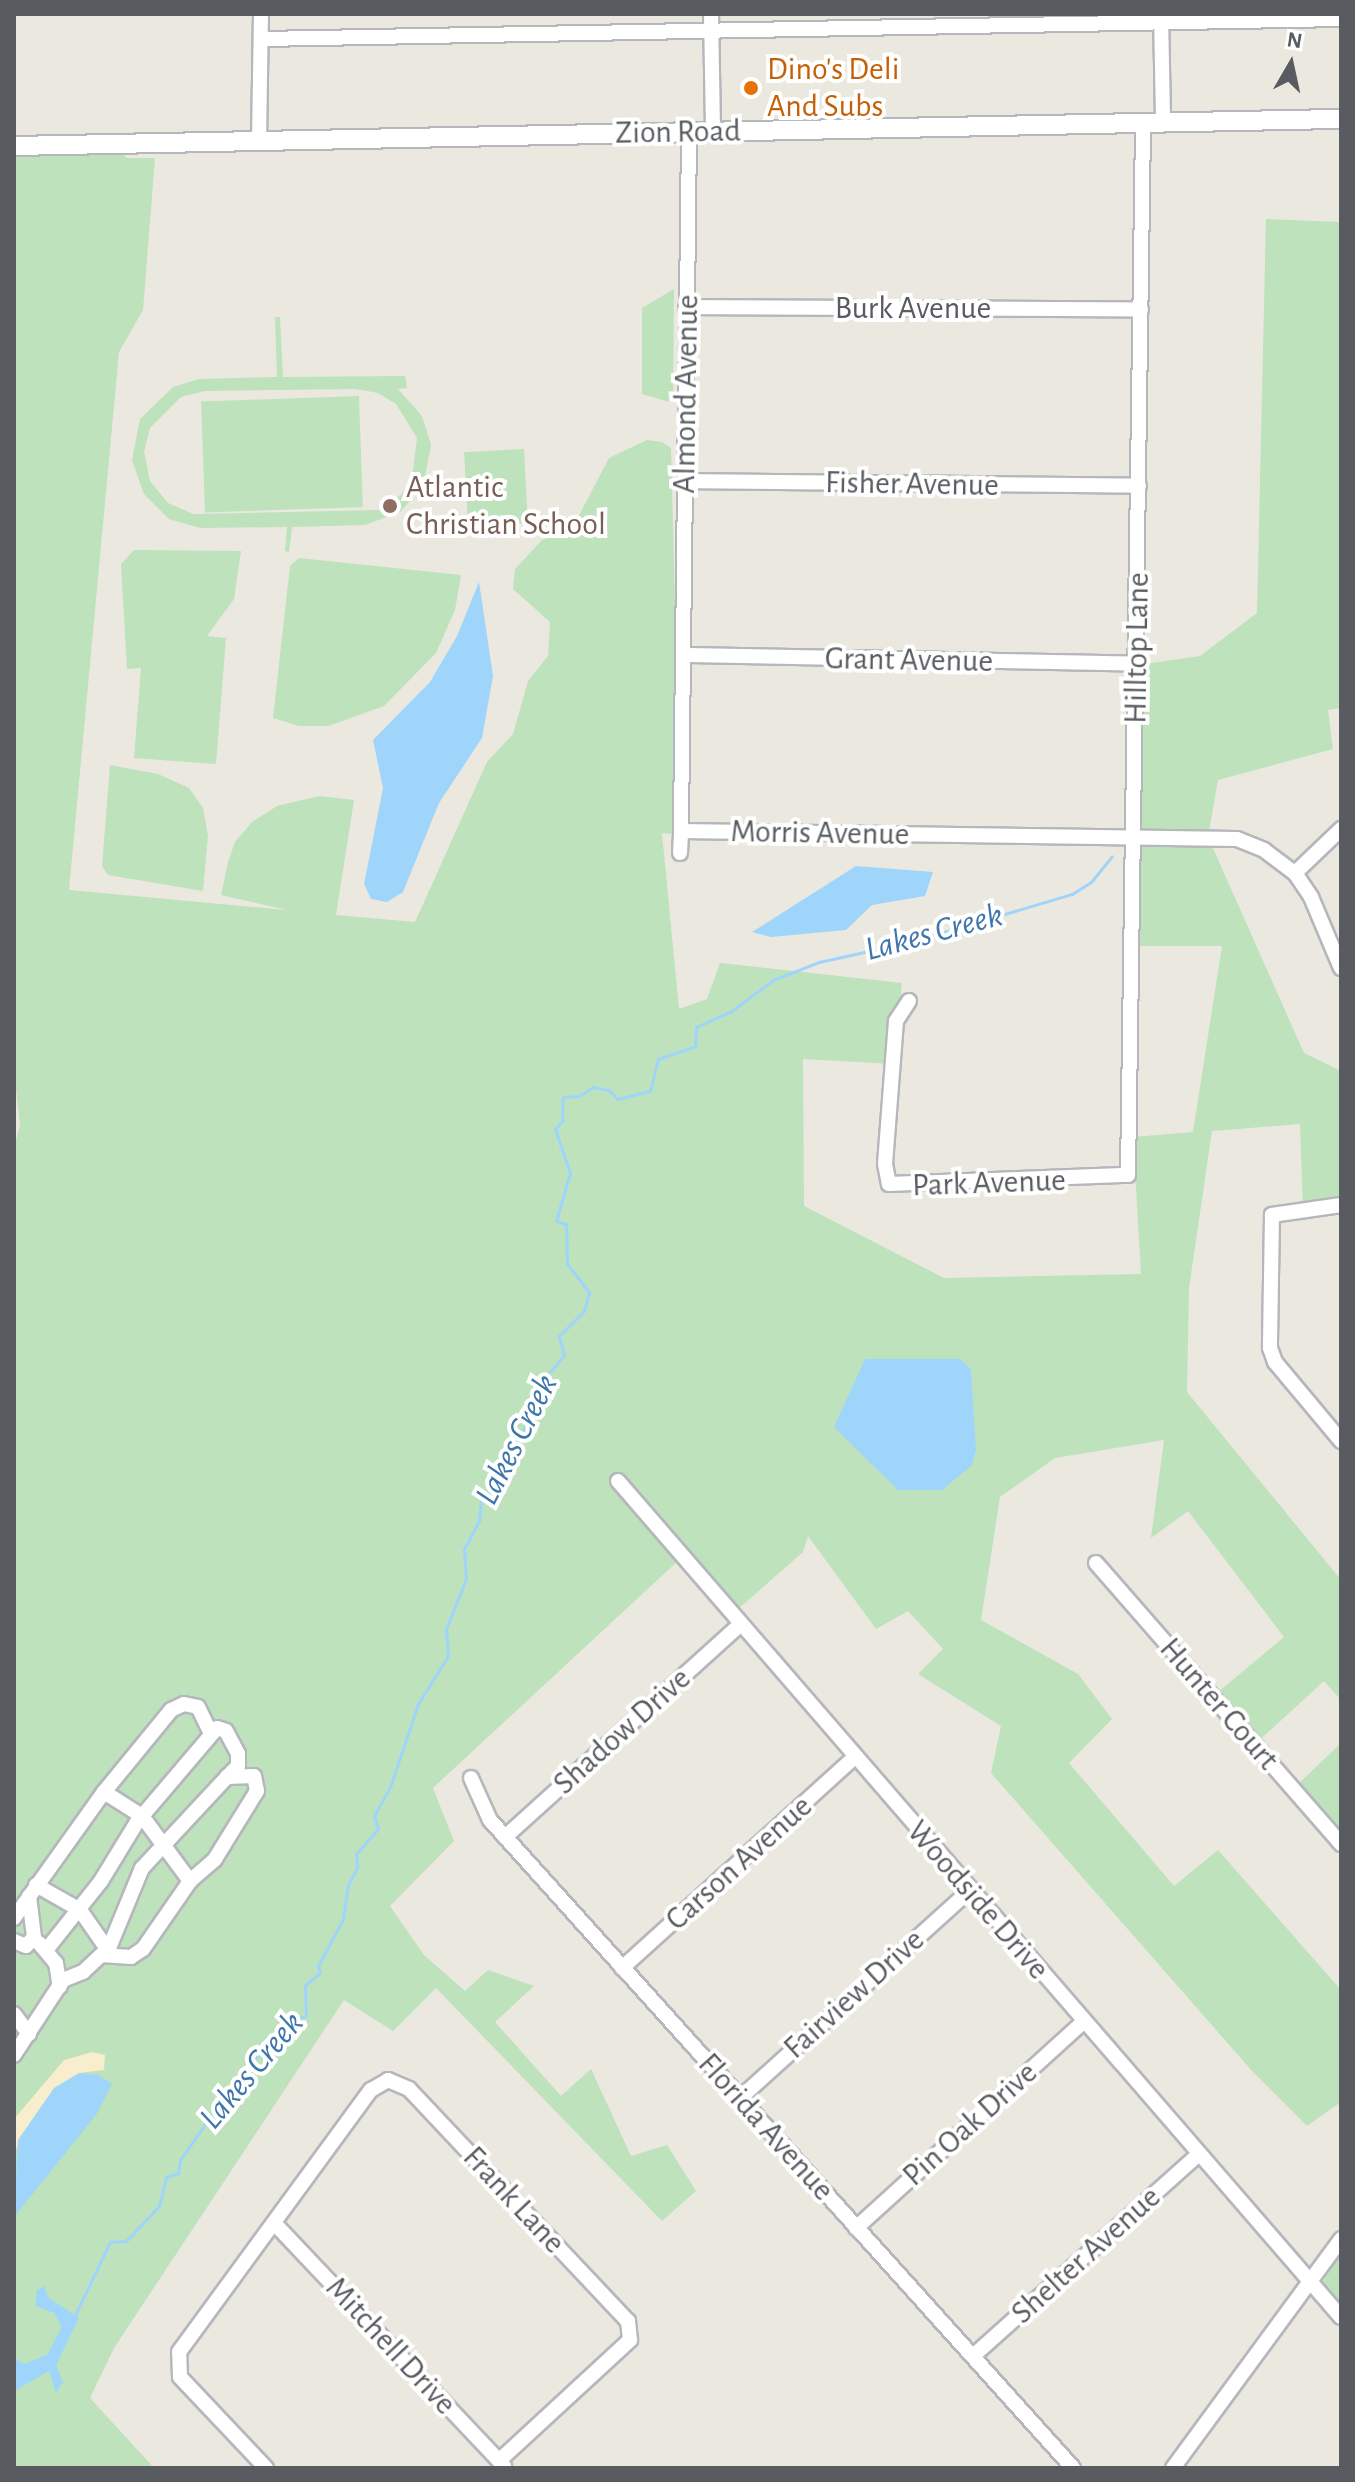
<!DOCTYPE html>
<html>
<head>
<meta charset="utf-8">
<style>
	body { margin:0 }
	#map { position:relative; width:1355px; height:2482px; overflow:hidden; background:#ebe8df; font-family:"Alegreya Sans",sans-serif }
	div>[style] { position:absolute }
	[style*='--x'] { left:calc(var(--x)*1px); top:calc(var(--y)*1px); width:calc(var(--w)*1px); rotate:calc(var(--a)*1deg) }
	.green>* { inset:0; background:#bde2bc; transform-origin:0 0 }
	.sand>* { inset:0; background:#f8edcd }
	.water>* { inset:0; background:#9fd5fb }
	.stream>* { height:3px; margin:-1.5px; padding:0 1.5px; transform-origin:1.5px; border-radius:1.5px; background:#9fd5fb }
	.roads { filter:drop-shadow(2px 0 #b5b7bc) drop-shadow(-2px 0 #b5b7bc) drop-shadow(0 2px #b5b7bc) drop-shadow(0 -2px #b5b7bc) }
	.minor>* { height:14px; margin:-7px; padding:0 7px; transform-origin:7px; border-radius:7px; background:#fff }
	.tertiary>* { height:18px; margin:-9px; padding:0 9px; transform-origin:9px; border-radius:9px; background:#fff }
	.dots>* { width:22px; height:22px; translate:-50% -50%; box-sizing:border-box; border:4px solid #fff; border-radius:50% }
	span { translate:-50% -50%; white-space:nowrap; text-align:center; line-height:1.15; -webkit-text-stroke:8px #fff; paint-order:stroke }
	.food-label { font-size:32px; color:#c56008 }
	.left { translate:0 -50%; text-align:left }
	.street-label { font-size:32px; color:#585c60 }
	.education-label { font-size:32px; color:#785e54 }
	.water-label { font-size:34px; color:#3f76ab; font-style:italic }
	.frame { position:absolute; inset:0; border:16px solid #585c60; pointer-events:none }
	.north { position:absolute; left:1251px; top:24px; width:80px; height:80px; -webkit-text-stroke:6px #fff; paint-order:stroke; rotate:9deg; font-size:22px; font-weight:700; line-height:32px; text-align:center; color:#585c60 }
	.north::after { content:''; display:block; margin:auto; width:28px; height:36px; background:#585c60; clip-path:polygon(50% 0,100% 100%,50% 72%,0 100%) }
</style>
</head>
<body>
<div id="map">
	<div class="green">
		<i style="clip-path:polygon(120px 152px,127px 158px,155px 158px,143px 310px,119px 352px,69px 890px,287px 910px,221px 895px,228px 862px,235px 842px,252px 822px,277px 806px,319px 796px,354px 800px,336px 915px,415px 922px,487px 762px,513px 734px,528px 681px,548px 656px,550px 622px,513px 589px,515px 569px,542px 540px,572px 529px,609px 458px,647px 440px,662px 442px,671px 448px,681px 835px,662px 833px,679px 1009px,707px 999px,720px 963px,902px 983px,894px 1064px,803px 1059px,804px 1206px,944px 1278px,1141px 1274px,1133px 1137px,1193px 1132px,1222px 946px,1134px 946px,1137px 726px,1145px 664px,1200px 656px,1257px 613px,1266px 219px,1341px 222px,1341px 708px,1328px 710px,1333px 749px,1218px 780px,1208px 837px,1304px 1053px,1341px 1071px,1341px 1209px,1303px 1211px,1300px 1124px,1212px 1131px,1189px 1288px,1187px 1392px,1341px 1580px,1341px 1700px,1324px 1681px,1253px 1746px,1212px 1697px,1284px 1637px,1188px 1511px,1151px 1538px,1164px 1440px,1055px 1458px,1000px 1497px,981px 1620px,1078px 1674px,1112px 1719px,1069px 1763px,1174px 1886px,1218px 1850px,1341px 1990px,1341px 2102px,1307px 2126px,1252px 2071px,991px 1773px,1001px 1726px,918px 1674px,943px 1649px,908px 1611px,876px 1629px,808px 1536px,803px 1552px,730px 1616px,680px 1559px,433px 1788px,454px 1841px,390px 1906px,424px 1955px,465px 1991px,488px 1970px,534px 1986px,495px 2022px,561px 2096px,591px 2069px,631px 2156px,667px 2145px,696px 2191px,662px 2221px,436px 1988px,393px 2031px,344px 2000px,114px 2348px,90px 2398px,154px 2468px,14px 2468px,14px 1147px,20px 1126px,14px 1070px,14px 154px)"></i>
		<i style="clip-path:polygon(674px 289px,673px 403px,642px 394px,642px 308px)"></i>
		<i style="clip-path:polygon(evenodd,275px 317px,280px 317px,283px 377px,405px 376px,407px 388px,398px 389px,422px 416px,431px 445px,423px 486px,400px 512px,365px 525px,292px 527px,289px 552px,285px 551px,287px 527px,200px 528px,169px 519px,144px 494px,132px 460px,140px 419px,173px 387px,199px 379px,277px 377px,275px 317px,356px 389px,378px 393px,396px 404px,417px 438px,412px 479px,401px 495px,379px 510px,193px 514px,168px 503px,150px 481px,144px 451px,150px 428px,181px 397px,205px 391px,356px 389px)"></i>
		<i style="left:359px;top:396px;width:111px;height:158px;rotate:88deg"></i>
		<i style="left:524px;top:449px;width:74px;height:60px;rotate:87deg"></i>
		<i style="clip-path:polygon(134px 550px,241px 551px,234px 599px,207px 636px,226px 638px,216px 764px,134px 758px,141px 668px,127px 669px,121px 564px)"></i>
		<i style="clip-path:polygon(299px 558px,461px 575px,455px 610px,436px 653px,384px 706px,328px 726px,299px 726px,273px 718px,290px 566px)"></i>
		<i style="clip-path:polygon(110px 765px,158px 774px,189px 788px,203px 808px,208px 836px,203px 891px,108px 875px,102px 866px)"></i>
		<i style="clip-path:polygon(1341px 1743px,1341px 1827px,1332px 1835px,1293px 1789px)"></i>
		<i style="clip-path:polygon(1341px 2250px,1341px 2304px,1323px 2282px)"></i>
	</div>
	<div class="sand">
		<i style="clip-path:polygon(92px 2052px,105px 2055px,104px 2070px,79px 2073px,14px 2151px,14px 2119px,64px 2060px)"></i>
	</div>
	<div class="water">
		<i style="clip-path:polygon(479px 582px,493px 676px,482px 738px,439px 803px,403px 892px,387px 902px,371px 899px,364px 884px,383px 788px,373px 740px,430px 682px,457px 636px)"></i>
		<i style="clip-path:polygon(856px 866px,933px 872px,925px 896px,872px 905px,846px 930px,771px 937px,752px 932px)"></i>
		<i style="clip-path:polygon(865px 1359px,960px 1359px,971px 1369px,976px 1450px,972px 1465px,942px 1490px,898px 1490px,834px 1427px)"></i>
		<i style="clip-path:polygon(79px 2073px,98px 2075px,112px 2084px,96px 2115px,14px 2217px,18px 2140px,54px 2088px)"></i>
		<i style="clip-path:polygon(44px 2286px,48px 2297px,79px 2318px,56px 2365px,63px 2382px,56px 2393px,49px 2371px,14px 2391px,14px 2358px,24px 2364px,47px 2355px,62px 2327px,54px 2313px,36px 2306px,36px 2291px)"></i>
	</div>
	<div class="stream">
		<i style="--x:75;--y:2315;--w:81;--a:-64.4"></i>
		<i style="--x:110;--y:2242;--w:16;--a:-4"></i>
		<i style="--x:126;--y:2241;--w:48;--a:-46.7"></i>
		<i style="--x:159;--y:2206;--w:30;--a:-76"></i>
		<i style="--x:166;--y:2177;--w:13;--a:-18"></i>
		<i style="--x:178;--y:2173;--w:13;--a:-81"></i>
		<i style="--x:180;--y:2160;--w:101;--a:-55.1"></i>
		<i style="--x:238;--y:2077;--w:42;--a:-47.9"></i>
		<i style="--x:266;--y:2046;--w:20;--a:-15"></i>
		<i style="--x:285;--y:2041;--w:24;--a:-66"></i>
		<i style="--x:295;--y:2019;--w:11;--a:-15"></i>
		<i style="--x:306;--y:2016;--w:31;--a:-92"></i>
		<i style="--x:305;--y:1985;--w:19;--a:-39"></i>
		<i style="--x:320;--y:1973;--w:7;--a:-106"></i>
		<i style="--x:318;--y:1966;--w:53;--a:-62"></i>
		<i style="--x:343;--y:1919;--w:34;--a:-82"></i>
		<i style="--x:348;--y:1885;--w:19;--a:-62"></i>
		<i style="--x:357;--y:1868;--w:14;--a:-94"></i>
		<i style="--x:356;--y:1854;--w:33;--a:-49"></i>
		<i style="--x:378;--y:1829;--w:14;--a:-107"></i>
		<i style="--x:374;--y:1816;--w:33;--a:-61"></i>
		<i style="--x:390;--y:1787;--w:88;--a:-71.4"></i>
		<i style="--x:418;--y:1704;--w:57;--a:-58"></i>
		<i style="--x:448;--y:1656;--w:27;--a:-94"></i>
		<i style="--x:446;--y:1629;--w:54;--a:-68.2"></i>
		<i style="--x:466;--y:1579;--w:30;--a:-94"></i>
		<i style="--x:464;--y:1549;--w:32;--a:-62"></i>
		<i style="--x:479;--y:1521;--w:22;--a:-85"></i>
		<i style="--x:481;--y:1499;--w:11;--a:-38"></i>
		<i style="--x:490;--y:1492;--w:31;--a:-75"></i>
		<i style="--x:498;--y:1462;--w:11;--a:-15"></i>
		<i style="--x:509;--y:1459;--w:37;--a:-64"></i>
		<i style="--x:525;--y:1426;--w:23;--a:-83"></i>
		<i style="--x:528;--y:1403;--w:17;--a:-33"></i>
		<i style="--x:542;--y:1394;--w:22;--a:-72"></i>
		<i style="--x:549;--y:1373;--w:23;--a:-50"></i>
		<i style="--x:564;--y:1355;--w:20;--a:-105"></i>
		<i style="--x:559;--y:1336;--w:35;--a:-45"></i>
		<i style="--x:584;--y:1311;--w:20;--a:-75"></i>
		<i style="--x:589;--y:1292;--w:36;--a:-128"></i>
		<i style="--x:567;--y:1264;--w:40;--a:-91.4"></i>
		<i style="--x:566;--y:1224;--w:10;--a:-163"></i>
		<i style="--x:556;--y:1221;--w:50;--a:-73.7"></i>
		<i style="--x:570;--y:1173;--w:46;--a:-108.8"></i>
		<i style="--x:555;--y:1129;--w:11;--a:-49"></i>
		<i style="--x:562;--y:1121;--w:24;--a:-88"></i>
		<i style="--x:563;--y:1097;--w:16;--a:-4"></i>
		<i style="--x:579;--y:1096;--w:17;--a:-33"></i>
		<i style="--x:593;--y:1087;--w:16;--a:11"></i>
		<i style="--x:609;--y:1090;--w:12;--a:48"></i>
		<i style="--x:617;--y:1099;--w:34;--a:-14"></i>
		<i style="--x:650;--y:1091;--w:33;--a:-76"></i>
		<i style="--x:658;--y:1059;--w:39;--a:-19"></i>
		<i style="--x:695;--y:1046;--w:19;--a:-87"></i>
		<i style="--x:696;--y:1027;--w:37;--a:-24"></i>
		<i style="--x:730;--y:1012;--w:54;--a:-36.7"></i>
		<i style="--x:773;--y:980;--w:49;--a:-21.4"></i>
		<i style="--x:819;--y:962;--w:97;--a:-12.5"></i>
		<i style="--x:914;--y:941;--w:165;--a:-16.6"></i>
		<i style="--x:1072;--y:894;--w:22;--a:-32"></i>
		<i style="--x:1091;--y:882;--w:33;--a:-51"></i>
	</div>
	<div class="roads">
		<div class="minor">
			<i style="--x:711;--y:14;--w:118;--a:89"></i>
			<i style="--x:1161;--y:14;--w:109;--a:88.9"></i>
			<i style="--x:261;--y:39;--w:1080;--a:-1.06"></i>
			<i style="--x:689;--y:132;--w:699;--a:90.66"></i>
			<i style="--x:681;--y:831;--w:556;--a:0.82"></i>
			<i style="--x:1237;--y:839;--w:29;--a:22"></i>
			<i style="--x:1264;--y:850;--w:39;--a:37"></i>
			<i style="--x:1295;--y:873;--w:29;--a:56"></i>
			<i style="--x:1311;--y:897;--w:77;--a:67.1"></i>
			<i style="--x:259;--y:141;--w:127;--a:-89.1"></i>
			<i style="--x:686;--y:307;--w:455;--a:0.3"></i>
			<i style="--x:685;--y:481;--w:454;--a:0.6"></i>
			<i style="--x:683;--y:655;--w:453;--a:1.1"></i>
			<i style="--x:680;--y:853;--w:22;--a:-87"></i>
			<i style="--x:1295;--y:873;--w:64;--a:-43.7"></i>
			<i style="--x:909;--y:1001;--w:24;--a:123"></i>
			<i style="--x:896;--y:1021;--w:143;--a:94.4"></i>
			<i style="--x:885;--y:1164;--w:20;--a:79"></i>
			<i style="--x:889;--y:1184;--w:239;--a:-2.2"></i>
			<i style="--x:1128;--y:1175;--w:1052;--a:-89.18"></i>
			<i style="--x:1341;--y:1205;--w:70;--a:171.8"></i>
			<i style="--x:1272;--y:1215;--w:133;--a:90.9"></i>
			<i style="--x:1270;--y:1348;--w:15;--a:70"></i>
			<i style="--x:1275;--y:1362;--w:103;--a:50.1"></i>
			<i style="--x:618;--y:1481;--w:1105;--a:49.15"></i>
			<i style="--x:1096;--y:1563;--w:373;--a:48.9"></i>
			<i style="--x:471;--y:1778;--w:46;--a:65.7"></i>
			<i style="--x:490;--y:1820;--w:872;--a:48.02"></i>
			<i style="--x:104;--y:1792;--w:45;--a:32.3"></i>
			<i style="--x:142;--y:1816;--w:81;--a:53.6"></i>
			<i style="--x:505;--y:1837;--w:316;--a:-42.1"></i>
			<i style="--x:36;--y:1885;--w:51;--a:29.6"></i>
			<i style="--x:80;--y:1910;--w:52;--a:55.1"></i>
			<i style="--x:14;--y:1918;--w:155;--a:-54.5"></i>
			<i style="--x:104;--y:1792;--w:106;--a:-50.7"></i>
			<i style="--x:171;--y:1710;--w:14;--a:-25"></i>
			<i style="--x:184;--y:1704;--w:14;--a:12"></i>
			<i style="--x:198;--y:1707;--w:30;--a:64"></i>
			<i style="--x:14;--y:1941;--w:13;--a:23"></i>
			<i style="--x:26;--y:1946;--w:12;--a:-48"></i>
			<i style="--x:34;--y:1937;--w:41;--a:-97"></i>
			<i style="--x:39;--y:1943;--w:26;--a:50"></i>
			<i style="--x:56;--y:1963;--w:24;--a:81"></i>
			<i style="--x:47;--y:1949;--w:87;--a:-51.5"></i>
			<i style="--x:101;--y:1881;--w:69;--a:-58.6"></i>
			<i style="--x:137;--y:1822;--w:123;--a:-49.6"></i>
			<i style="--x:217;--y:1728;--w:9;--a:18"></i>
			<i style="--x:226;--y:1731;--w:26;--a:62"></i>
			<i style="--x:238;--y:1754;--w:12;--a:90"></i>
			<i style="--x:238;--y:1766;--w:16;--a:135"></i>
			<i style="--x:622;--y:1968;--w:314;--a:-42.2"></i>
			<i style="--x:14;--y:2014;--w:25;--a:53"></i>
			<i style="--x:14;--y:2055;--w:90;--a:-56.8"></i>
			<i style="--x:63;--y:1980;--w:22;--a:-22"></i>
			<i style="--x:83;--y:1972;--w:25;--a:-43"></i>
			<i style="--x:101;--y:1955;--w:30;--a:4"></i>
			<i style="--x:131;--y:1957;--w:14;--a:-34"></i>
			<i style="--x:143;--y:1949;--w:83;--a:-55.3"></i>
			<i style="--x:190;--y:1881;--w:33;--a:-41"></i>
			<i style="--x:215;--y:1859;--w:80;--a:-58.3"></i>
			<i style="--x:257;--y:1791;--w:15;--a:-101"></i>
			<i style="--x:254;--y:1776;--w:27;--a:178"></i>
			<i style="--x:227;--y:1777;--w:125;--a:133"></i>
			<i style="--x:142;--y:1868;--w:87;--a:112.4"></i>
			<i style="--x:740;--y:2098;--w:309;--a:-42.1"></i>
			<i style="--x:276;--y:2225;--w:332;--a:46.6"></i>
			<i style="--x:856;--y:2228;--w:308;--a:-42.2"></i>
			<i style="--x:973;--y:2356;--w:303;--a:-41.8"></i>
			<i style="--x:266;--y:2468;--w:125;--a:-133.4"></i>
			<i style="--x:180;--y:2377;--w:25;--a:-92"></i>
			<i style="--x:179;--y:2352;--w:325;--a:-53.8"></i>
			<i style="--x:371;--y:2090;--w:20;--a:-30"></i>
			<i style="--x:388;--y:2080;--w:23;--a:23"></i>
			<i style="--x:409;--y:2089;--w:319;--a:46.7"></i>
			<i style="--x:628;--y:2321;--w:19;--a:84"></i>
			<i style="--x:630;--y:2340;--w:178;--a:137.3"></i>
			<i style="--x:1173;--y:2468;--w:284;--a:-53.7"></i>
		</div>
		<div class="tertiary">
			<i style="--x:14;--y:146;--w:1327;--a:-1.17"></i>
		</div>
	</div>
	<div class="dots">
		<i style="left:751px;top:88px;background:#e8710a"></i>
		<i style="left:390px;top:506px;background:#8d6e63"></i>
	</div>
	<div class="food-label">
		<span class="left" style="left:767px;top:88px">Dino's Deli<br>And Subs</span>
	</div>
	<div class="street-label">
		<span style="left:678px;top:132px;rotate:-1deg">Zion Road</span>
		<span style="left:913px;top:308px">Burk Avenue</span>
		<span style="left:686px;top:394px;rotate:-89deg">Almond Avenue</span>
		<span style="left:912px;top:484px;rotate:1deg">Fisher Avenue</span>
		<span style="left:1137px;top:648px;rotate:-89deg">Hilltop Lane</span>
		<span style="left:909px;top:660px;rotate:1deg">Grant Avenue</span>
		<span style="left:820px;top:833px;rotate:1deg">Morris Avenue</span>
		<span style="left:989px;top:1183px;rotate:-2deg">Park Avenue</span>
		<span style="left:1219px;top:1704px;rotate:49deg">Hunter Court</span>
		<span style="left:622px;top:1731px;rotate:-42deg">Shadow Drive</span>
		<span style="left:739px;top:1863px;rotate:-42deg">Carson Avenue</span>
		<span style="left:978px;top:1900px;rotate:49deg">Woodside Drive</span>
		<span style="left:854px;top:1994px;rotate:-42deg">Fairview Drive</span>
		<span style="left:970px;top:2124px;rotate:-42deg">Pin Oak Drive</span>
		<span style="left:766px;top:2127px;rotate:48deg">Florida Avenue</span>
		<span style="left:514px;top:2200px;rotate:47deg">Frank Lane</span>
		<span style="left:1086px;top:2255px;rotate:-42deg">Shelter Avenue</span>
		<span style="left:391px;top:2346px;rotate:47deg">Mitchell Drive</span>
	</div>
	<div class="education-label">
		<span class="left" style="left:406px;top:506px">Atlantic<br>Christian School</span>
	</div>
	<div class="water-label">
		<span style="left:934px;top:933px;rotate:-15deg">Lakes Creek</span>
		<span style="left:517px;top:1440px;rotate:-63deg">Lakes Creek</span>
		<span style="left:252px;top:2071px;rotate:-50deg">Lakes Creek</span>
	</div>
	<div class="frame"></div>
	<div class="north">N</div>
</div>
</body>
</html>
